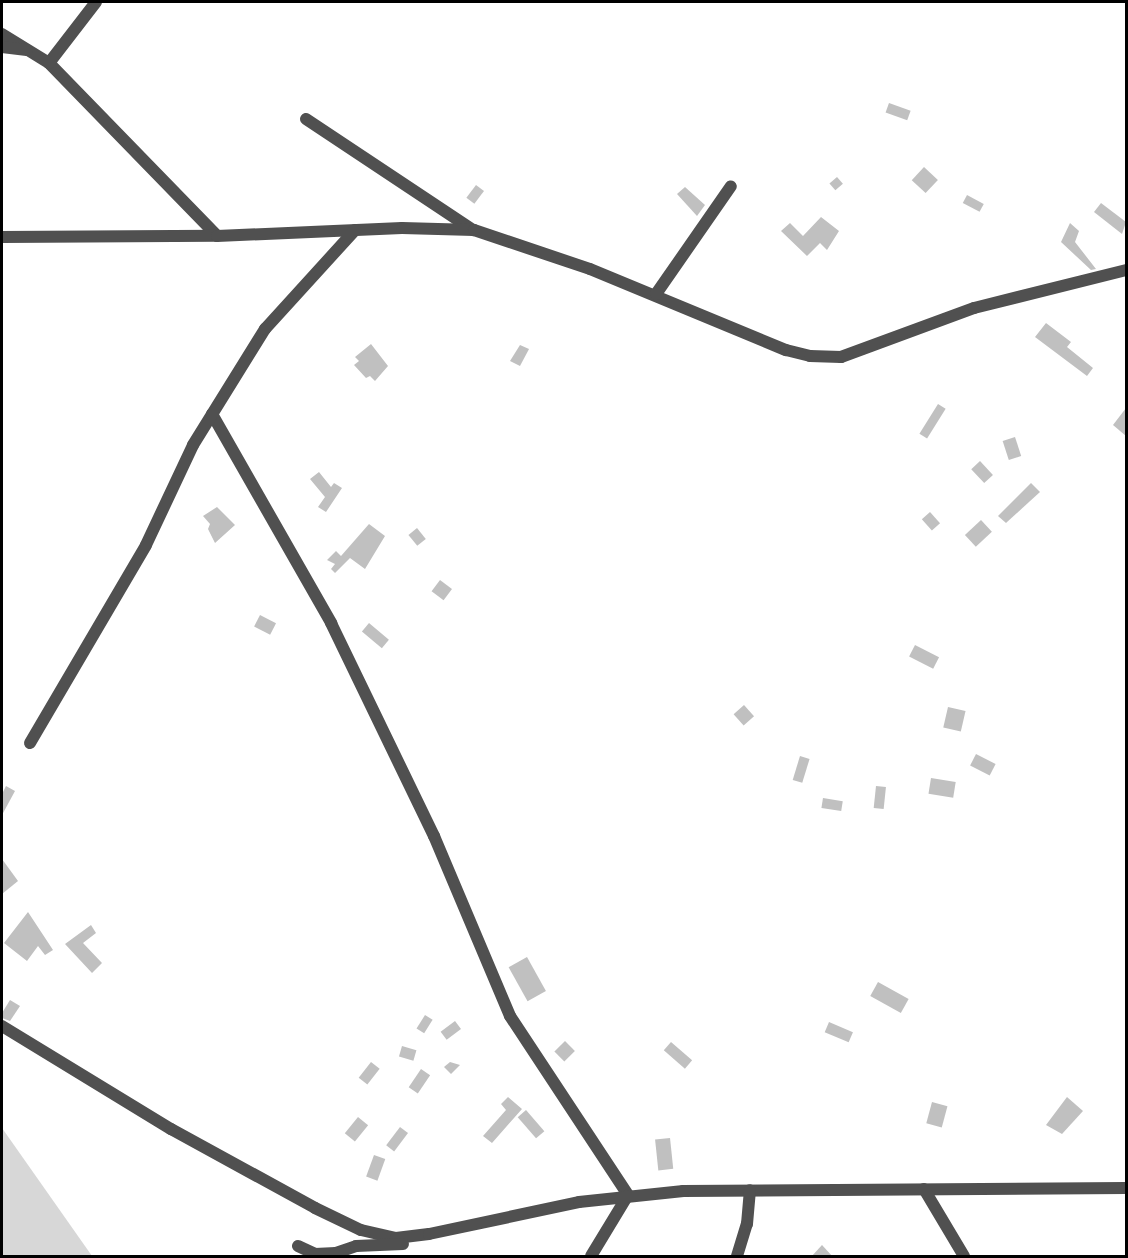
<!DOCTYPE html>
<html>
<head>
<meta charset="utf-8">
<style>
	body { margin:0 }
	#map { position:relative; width:1128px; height:1258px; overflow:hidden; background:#fff; font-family:"PT Sans",sans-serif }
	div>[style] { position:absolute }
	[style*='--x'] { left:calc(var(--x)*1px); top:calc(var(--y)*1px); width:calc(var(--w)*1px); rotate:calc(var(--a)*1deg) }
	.green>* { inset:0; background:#d7d7d7 }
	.building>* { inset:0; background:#c0c0c0; transform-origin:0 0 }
	.street>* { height:12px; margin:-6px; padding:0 6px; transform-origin:6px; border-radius:6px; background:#505050 }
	span { translate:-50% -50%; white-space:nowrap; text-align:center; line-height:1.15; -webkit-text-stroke:4.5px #fff; paint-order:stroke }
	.frame { position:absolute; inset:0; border:3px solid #000; pointer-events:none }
</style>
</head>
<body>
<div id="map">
	<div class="green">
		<i style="clip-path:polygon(2px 1128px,92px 1256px,2px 1256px)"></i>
	</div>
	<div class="building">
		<i style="left:889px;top:103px;width:23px;height:10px;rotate:20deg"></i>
		<i style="left:924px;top:167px;width:19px;height:18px;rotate:43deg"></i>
		<i style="left:837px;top:177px;width:9px;height:10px;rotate:49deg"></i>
		<i style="left:476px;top:185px;width:10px;height:16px;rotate:37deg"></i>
		<i style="clip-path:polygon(685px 187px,705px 205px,697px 216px,677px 194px)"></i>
		<i style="left:967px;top:195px;width:19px;height:9px;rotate:28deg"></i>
		<i style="clip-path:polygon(1101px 203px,1126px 222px,1122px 234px,1094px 212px)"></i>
		<i style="clip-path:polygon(821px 217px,839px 231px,827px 250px,820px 243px,807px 256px,781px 231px,790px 223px,803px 236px)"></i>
		<i style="clip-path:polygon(1070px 223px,1079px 231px,1075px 242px,1096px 269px,1091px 270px,1061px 242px)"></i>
		<i style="clip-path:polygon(1046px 323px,1071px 342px,1067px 347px,1093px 368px,1087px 376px,1035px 337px)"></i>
		<i style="clip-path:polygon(371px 344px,388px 366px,375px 381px,370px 376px,366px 378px,354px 365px,359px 361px,355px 357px)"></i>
		<i style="clip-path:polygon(520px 345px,529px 349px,520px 366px,510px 361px)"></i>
		<i style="left:938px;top:404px;width:9px;height:35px;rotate:32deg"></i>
		<i style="clip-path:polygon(1126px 408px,1126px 436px,1113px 425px)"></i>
		<i style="left:1015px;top:437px;width:20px;height:13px;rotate:72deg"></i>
		<i style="left:980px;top:461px;width:19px;height:12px;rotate:47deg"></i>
		<i style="clip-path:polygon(319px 472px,331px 487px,334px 483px,342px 488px,326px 512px,318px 507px,325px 497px,310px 479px)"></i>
		<i style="clip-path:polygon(1031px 483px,1040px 492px,1006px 523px,998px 516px)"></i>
		<i style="clip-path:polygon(217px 507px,235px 525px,215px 543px,208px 529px,210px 524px,203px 516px)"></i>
		<i style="left:930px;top:512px;width:15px;height:11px;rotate:48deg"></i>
		<i style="left:981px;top:520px;width:16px;height:22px;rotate:47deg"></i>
		<i style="clip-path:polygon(369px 524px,385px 536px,365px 569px,350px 558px,335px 573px,331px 569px,335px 564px,327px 560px,336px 551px,341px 556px)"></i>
		<i style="left:417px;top:528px;width:14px;height:11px;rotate:51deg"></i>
		<i style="left:440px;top:580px;width:15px;height:14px;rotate:37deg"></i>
		<i style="left:260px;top:615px;width:18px;height:13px;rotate:27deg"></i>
		<i style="left:369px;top:623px;width:26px;height:11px;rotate:40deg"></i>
		<i style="left:915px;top:645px;width:27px;height:13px;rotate:27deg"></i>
		<i style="left:744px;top:705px;width:15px;height:14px;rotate:48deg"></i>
		<i style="left:948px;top:707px;width:18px;height:21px;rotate:13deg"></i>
		<i style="left:976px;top:754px;width:22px;height:13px;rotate:27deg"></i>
		<i style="left:800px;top:756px;width:10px;height:25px;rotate:17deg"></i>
		<i style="left:931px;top:778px;width:25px;height:16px;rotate:9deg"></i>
		<i style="clip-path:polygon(6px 786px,15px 791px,2px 815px,2px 794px)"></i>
		<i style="left:876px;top:786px;width:10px;height:22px;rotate:6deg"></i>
		<i style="left:823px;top:798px;width:20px;height:10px;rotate:9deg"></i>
		<i style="clip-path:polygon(2px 859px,18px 881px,2px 894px)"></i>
		<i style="clip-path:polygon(28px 912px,53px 950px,45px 955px,38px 946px,27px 961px,4px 943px)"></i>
		<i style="clip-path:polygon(91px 925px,96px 933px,83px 943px,102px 963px,92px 973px,65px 944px)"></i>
		<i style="left:527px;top:957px;width:39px;height:21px;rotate:61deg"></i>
		<i style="left:878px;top:982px;width:35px;height:16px;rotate:29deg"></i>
		<i style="clip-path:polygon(10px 1000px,20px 1006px,10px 1021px,2px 1018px,2px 1013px)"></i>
		<i style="left:425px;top:1015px;width:9px;height:16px;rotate:32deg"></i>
		<i style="left:455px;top:1021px;width:10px;height:18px;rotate:53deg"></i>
		<i style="left:829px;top:1022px;width:26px;height:11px;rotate:23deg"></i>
		<i style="left:565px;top:1041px;width:14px;height:15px;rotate:45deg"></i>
		<i style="left:671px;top:1042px;width:28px;height:11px;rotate:41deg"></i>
		<i style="left:402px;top:1046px;width:15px;height:11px;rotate:16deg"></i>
		<i style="left:371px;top:1062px;width:11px;height:20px;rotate:38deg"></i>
		<i style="clip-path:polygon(450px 1062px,460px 1065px,451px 1074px,444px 1067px)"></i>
		<i style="left:421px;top:1069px;width:11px;height:22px;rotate:34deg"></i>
		<i style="clip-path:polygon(508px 1097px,522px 1109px,492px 1143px,483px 1136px,506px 1110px,501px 1104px)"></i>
		<i style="clip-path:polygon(1067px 1097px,1083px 1111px,1062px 1134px,1046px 1125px)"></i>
		<i style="left:932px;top:1102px;width:16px;height:22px;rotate:15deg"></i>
		<i style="left:526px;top:1110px;width:28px;height:11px;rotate:49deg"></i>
		<i style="left:358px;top:1117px;width:13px;height:21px;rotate:39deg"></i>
		<i style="left:400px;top:1127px;width:10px;height:23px;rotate:37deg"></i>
		<i style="left:670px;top:1138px;width:31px;height:15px;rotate:84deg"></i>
		<i style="left:374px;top:1155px;width:12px;height:23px;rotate:20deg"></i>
		<i style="clip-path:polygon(822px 1245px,833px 1257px,811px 1257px)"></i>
	</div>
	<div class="street">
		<i style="--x:2;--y:34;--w:55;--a:31.7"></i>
		<i style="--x:49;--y:63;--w:241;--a:45.8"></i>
		<i style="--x:2;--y:47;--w:25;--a:7"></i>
		<i style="--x:49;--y:63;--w:77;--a:-52.4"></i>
		<i style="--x:306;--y:119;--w:201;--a:33.6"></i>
		<i style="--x:2;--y:237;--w:215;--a:-0.3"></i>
		<i style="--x:217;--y:236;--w:185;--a:-2.5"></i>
		<i style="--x:402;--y:228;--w:72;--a:1.6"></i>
		<i style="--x:474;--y:230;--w:122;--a:18.6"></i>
		<i style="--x:590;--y:269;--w:212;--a:22.5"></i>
		<i style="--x:786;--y:350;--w:25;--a:14"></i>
		<i style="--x:810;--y:356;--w:31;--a:2"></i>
		<i style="--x:841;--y:357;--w:142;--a:-20.2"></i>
		<i style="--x:974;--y:308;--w:157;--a:-14"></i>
		<i style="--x:656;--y:294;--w:131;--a:-55.2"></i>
		<i style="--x:212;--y:414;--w:241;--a:60.3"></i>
		<i style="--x:331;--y:623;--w:237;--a:64.2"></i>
		<i style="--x:434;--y:836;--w:195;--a:67.1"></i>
		<i style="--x:510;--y:1016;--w:214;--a:56.6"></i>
		<i style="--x:628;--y:1195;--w:71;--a:121.2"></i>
		<i style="--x:30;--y:743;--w:229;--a:-59.6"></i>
		<i style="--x:146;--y:545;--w:110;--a:-64.8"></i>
		<i style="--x:193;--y:445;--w:137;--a:-58.2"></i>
		<i style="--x:265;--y:329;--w:134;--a:-47.7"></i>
		<i style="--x:2;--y:1026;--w:198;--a:31.4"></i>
		<i style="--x:171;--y:1129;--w:164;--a:28.7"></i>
		<i style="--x:315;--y:1208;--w:51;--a:25.6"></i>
		<i style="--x:361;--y:1230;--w:36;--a:13"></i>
		<i style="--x:396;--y:1238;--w:33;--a:-7"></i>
		<i style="--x:429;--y:1234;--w:153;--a:-12"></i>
		<i style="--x:579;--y:1202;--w:105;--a:-6"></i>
		<i style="--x:683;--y:1191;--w:443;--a:-0.4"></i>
		<i style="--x:924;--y:1189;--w:78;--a:59.2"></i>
		<i style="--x:298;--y:1246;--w:19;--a:25"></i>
		<i style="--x:315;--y:1254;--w:21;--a:-3"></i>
		<i style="--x:336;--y:1253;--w:21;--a:-19"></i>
		<i style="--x:356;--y:1246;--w:47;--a:-2.4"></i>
		<i style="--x:737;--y:1256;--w:34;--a:-73"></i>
		<i style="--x:747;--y:1224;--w:34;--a:-85"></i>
	</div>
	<div class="frame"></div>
</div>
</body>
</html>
